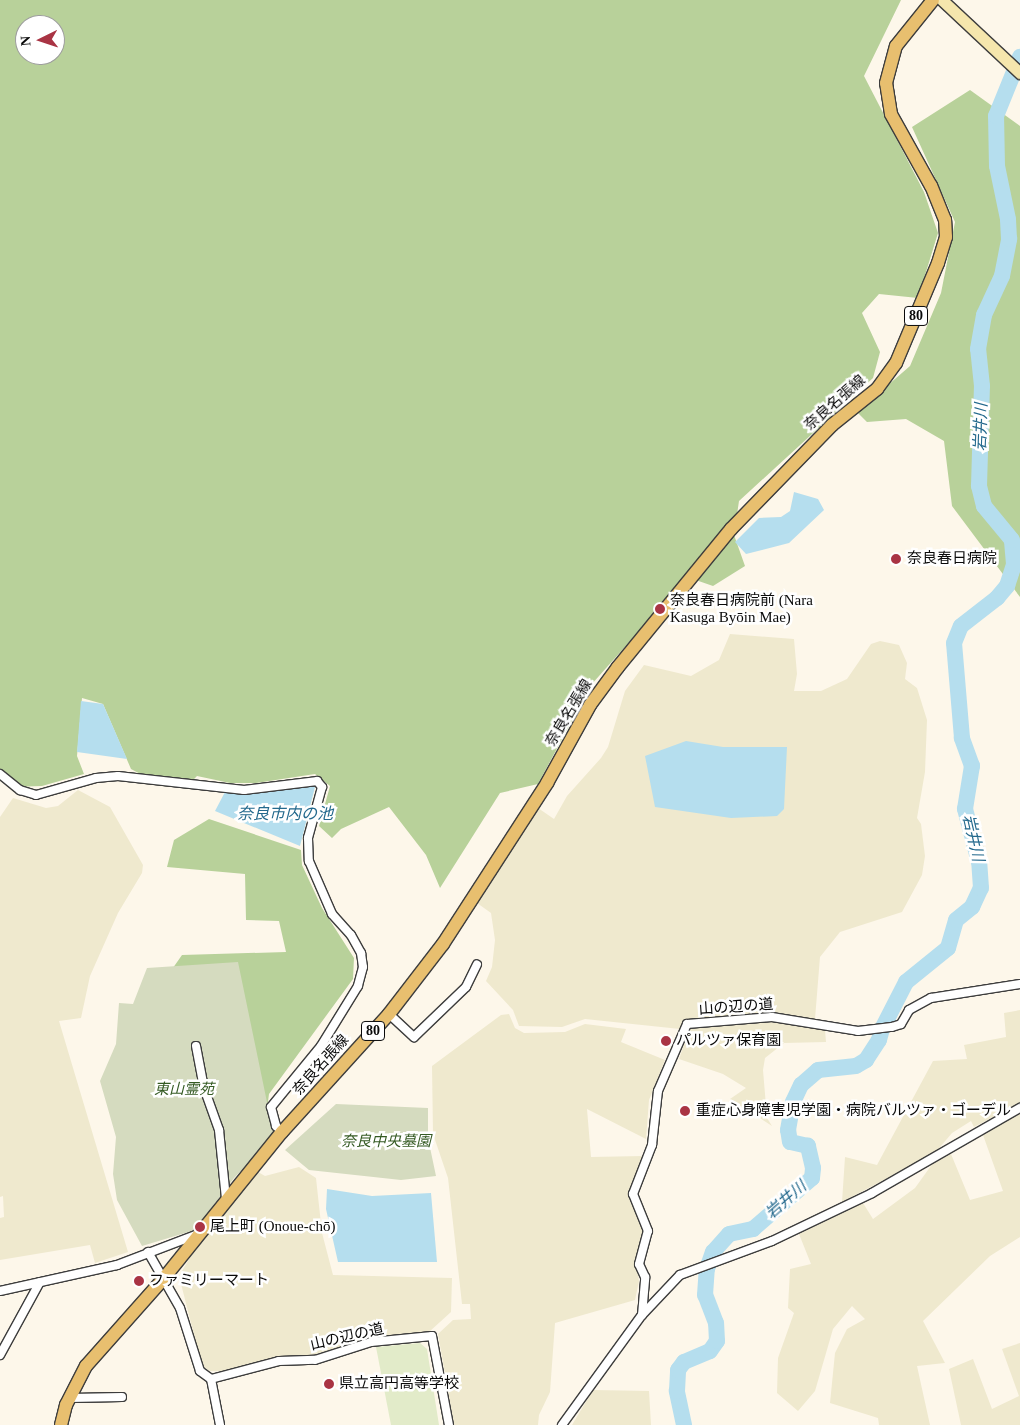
<!DOCTYPE html>
<html>
<head>
<meta charset="utf-8">
<style>
	body { margin:0 }
	#map { position:relative; width:1020px; height:1425px; overflow:hidden; background:#fdf7ea; font-family:"Times New Roman","Noto Sans JP",serif }
	div>[style] { position:absolute }
	[style*='--x'] { left:calc(var(--x)*1px); top:calc(var(--y)*1px); width:calc(var(--w)*1px); rotate:calc(var(--a)*1deg) }
	.farmland>* { inset:0; background:#efe9ce }
	.forest>* { inset:0; background:#b8d19a }
	.cemetery>* { inset:0; background:#d5dbbf }
	.pitch>* { inset:0; background:#e2ebc9 }
	.water>* { inset:0; background:#b5deee }
	.river>* { height:16px; margin:-8px; padding:0 8px; transform-origin:8px; border-radius:8px; background:#b5deee }
	.roads { filter:drop-shadow(1px 0 #3d3d3d) drop-shadow(-1px 0 #3d3d3d) drop-shadow(0 1px #3d3d3d) drop-shadow(0 -1px #3d3d3d) }
	.street>* { height:8px; margin:-4px; padding:0 4px; transform-origin:4px; border-radius:4px; background:#fff }
	.secondary>* { height:11px; margin:-5.5px; padding:0 5.5px; transform-origin:5.5px; border-radius:5.5px; background:#f5e6ad }
	.primary>* { height:12px; margin:-6px; padding:0 6px; transform-origin:6px; border-radius:6px; background:#e8bf6f }
	.dots>* { width:14px; height:14px; translate:-50% -50%; box-sizing:border-box; border:2px solid #fff; border-radius:50% }
	span { translate:-50% -50%; white-space:nowrap; text-align:center; line-height:1.15; -webkit-text-stroke:5px #fff; paint-order:stroke }
	.shield-label span { padding:1px 4px; background:#fff; border:1px solid; border-radius:4px; -webkit-text-stroke-width:0 }
	.shield-label { font-size:14px; color:#0a0a0a; font-weight:700 }
	.street-label { font-size:15px; color:#0a0a0a }
	.poi-label { font-size:15px; color:#0a0a0a }
	.left { translate:0 -50%; text-align:left }
	.park-label { font-size:15px; color:#345a23; font-style:italic }
	.water-label { font-size:16px; color:#23698d; font-style:italic }
	.north { position:absolute; left:15px; top:15px; width:50px; height:50px; box-sizing:border-box; background:#fff; border:1px solid #9d9d9d; border-radius:50%; rotate:266deg; font-size:14px; font-weight:700; line-height:20px; text-align:center; color:#0a0a0a }
	.north::after { content:''; display:block; margin:auto; width:18px; height:22px; background:#a93444; clip-path:polygon(50% 0,100% 100%,50% 72%,0 100%) }
</style>
</head>
<body>
<div id="map">
	<div class="farmland">
		<i style="clip-path:polygon(730px 634px,794px 639px,797px 674px,794px 691px,821px 691px,847px 679px,871px 644px,880px 641px,899px 645px,907px 663px,905px 679px,917px 688px,927px 720px,925px 772px,917px 818px,921px 824px,925px 856px,922px 875px,902px 912px,840px 932px,820px 957px,815px 1019px,775px 1013px,683px 1022px,680px 1029px,585px 1019px,562px 1027px,519px 1026px,513px 1010px,486px 981px,492px 967px,495px 940px,491px 913px,477px 903px,538px 808px,554px 819px,567px 796px,601px 758px,608px 747px,625px 691px,644px 665px,691px 676px,719px 660px)"></i>
		<i style="clip-path:polygon(78px 790px,110px 807px,143px 865px,142px 873px,118px 913px,90px 976px,81px 1018px,59px 1021px,128px 1252px,95px 1263px,90px 1245px,0 1260px,0 1218px,4px 1217px,3px 1196px,0 1197px,0 817px,13px 798px,46px 808px,58px 806px)"></i>
		<i style="clip-path:polygon(1020px 1010px,1020px 1103px,974px 1127px,971px 1121px,952px 1133px,935px 1153px,842px 1202px,845px 1157px,877px 1165px,933px 1061px,967px 1059px,964px 1045px,1006px 1037px,1004px 1013px)"></i>
		<i style="clip-path:polygon(509px 1014px,515px 1028px,524px 1033px,565px 1032px,585px 1024px,626px 1029px,621px 1042px,665px 1060px,649px 1100px,646px 1139px,587px 1109px,591px 1157px,643px 1156px,630px 1194px,644px 1232px,636px 1263px,639px 1281px,635px 1300px,555px 1323px,550px 1392px,539px 1415px,538px 1425px,454px 1425px,438px 1334px,453px 1320px,471px 1319px,470px 1304px,462px 1304px,448px 1178px,433px 1134px,432px 1066px,501px 1015px)"></i>
		<i style="clip-path:polygon(771px 1021px,825px 1030px,826px 1042px,784px 1043px,765px 1058px,763px 1070px,767px 1118px,772px 1126px,730px 1099px,746px 1088px,723px 1074px,679px 1059px,690px 1028px)"></i>
		<i style="clip-path:polygon(1020px 1113px,1020px 1237px,990px 1256px,923px 1321px,945px 1363px,917px 1366px,930px 1425px,879px 1425px,878px 1418px,830px 1403px,835px 1353px,847px 1329px,865px 1319px,852px 1306px,833px 1329px,815px 1391px,798px 1411px,777px 1393px,778px 1358px,794px 1313px,788px 1308px,790px 1269px,811px 1264px,799px 1234px,863px 1203px,873px 1219px,915px 1188px,933px 1163px,951px 1154px,970px 1200px,1003px 1191px,983px 1135px)"></i>
		<i style="clip-path:polygon(299px 1167px,316px 1178px,322px 1233px,333px 1275px,452px 1278px,451px 1312px,429px 1332px,368px 1339px,313px 1355px,280px 1357px,224px 1371px,210px 1371px,202px 1366px,179px 1276px,203px 1236px,258px 1172px,265px 1176px)"></i>
		<i style="clip-path:polygon(1020px 1343px,1020px 1425px,961px 1425px,949px 1369px,973px 1359px,992px 1409px,1019px 1396px,1002px 1349px)"></i>
		<i style="clip-path:polygon(593px 1390px,649px 1391px,651px 1425px,572px 1425px)"></i>
	</div>
	<div class="forest">
		<i style="clip-path:polygon(evenodd,0 0,901px 0,864px 76px,924px 192px,938px 233px,918px 298px,879px 294px,862px 313px,880px 352px,873px 378px,739px 501px,734px 535px,745px 566px,713px 586px,687px 577px,591px 685px,538px 784px,500px 793px,440px 888px,426px 855px,389px 807px,341px 829px,332px 838px,319px 826px,330px 786px,315px 774px,256px 783px,230px 783px,197px 776px,185px 788px,163px 786px,131px 769px,103px 704px,82px 698px,77px 756px,84px 774px,42px 786px,11px 787px,0 777px,0 0,25px 25px,55px 25px,55px 55px,25px 55px,25px 25px)"></i>
		<i style="clip-path:polygon(970px 90px,1020px 126px,1020px 597px,952px 506px,944px 441px,906px 419px,867px 422px,857px 412px,910px 366px,941px 293px,955px 222px,912px 127px)"></i>
		<i style="clip-path:polygon(209px 819px,301px 850px,302px 865px,322px 908px,354px 958px,353px 979px,269px 1094px,267px 1109px,161px 985px,182px 955px,286px 952px,279px 921px,246px 920px,245px 874px,167px 867px,174px 840px)"></i>
	</div>
	<div class="cemetery">
		<i style="clip-path:polygon(238px 962px,274px 1136px,234px 1178px,195px 1230px,142px 1246px,117px 1200px,113px 1174px,116px 1137px,100px 1081px,116px 1044px,119px 1003px,133px 1004px,147px 968px)"></i>
		<i style="clip-path:polygon(336px 1104px,428px 1108px,428px 1138px,436px 1176px,401px 1180px,309px 1170px,285px 1150px)"></i>
	</div>
	<div class="pitch">
		<i style="clip-path:polygon(420px 1343px,427px 1349px,439px 1425px,391px 1425px,376px 1347px)"></i>
	</div>
	<div class="water">
		<i style="clip-path:polygon(794px 492px,818px 499px,824px 510px,789px 543px,746px 554px,735px 542px,759px 518px,781px 517px,790px 511px)"></i>
		<i style="clip-path:polygon(81px 701px,103px 704px,127px 759px,77px 752px)"></i>
		<i style="clip-path:polygon(686px 741px,723px 747px,787px 747px,784px 809px,777px 816px,731px 818px,655px 807px,645px 756px)"></i>
		<i style="clip-path:polygon(313px 784px,315px 787px,300px 846px,215px 811px,225px 792px,249px 794px)"></i>
		<i style="clip-path:polygon(327px 1189px,372px 1196px,431px 1193px,437px 1262px,338px 1262px,326px 1209px)"></i>
	</div>
	<div class="river">
		<i style="--x:684;--y:1425;--w:35;--a:-102"></i>
		<i style="--x:677;--y:1391;--w:21;--a:-87"></i>
		<i style="--x:678;--y:1370;--w:10;--a:-53"></i>
		<i style="--x:684;--y:1362;--w:28;--a:-23"></i>
		<i style="--x:710;--y:1351;--w:12;--a:-55"></i>
		<i style="--x:717;--y:1341;--w:18;--a:-93"></i>
		<i style="--x:716;--y:1323;--w:30;--a:-111"></i>
		<i style="--x:705;--y:1295;--w:26;--a:-86"></i>
		<i style="--x:707;--y:1269;--w:18;--a:-71"></i>
		<i style="--x:713;--y:1252;--w:24;--a:-48"></i>
		<i style="--x:729;--y:1234;--w:25;--a:-12"></i>
		<i style="--x:753;--y:1229;--w:78;--a:-40.8"></i>
		<i style="--x:812;--y:1178;--w:10;--a:-84"></i>
		<i style="--x:813;--y:1168;--w:23;--a:-103"></i>
		<i style="--x:808;--y:1146;--w:18;--a:-167"></i>
		<i style="--x:790;--y:1142;--w:12;--a:-99"></i>
		<i style="--x:788;--y:1130;--w:28;--a:-80"></i>
		<i style="--x:793;--y:1102;--w:19;--a:-65"></i>
		<i style="--x:801;--y:1085;--w:23;--a:-41"></i>
		<i style="--x:818;--y:1070;--w:38;--a:-6"></i>
		<i style="--x:856;--y:1066;--w:12;--a:-31"></i>
		<i style="--x:866;--y:1060;--w:24;--a:-57"></i>
		<i style="--x:879;--y:1040;--w:11;--a:-75"></i>
		<i style="--x:882;--y:1029;--w:53;--a:-62.9"></i>
		<i style="--x:906;--y:982;--w:54;--a:-39"></i>
		<i style="--x:948;--y:948;--w:29;--a:-74"></i>
		<i style="--x:956;--y:920;--w:21;--a:-39"></i>
		<i style="--x:972;--y:907;--w:21;--a:-65"></i>
		<i style="--x:981;--y:888;--w:26;--a:-94"></i>
		<i style="--x:979;--y:862;--w:55;--a:-104.8"></i>
		<i style="--x:965;--y:809;--w:44;--a:-80.8"></i>
		<i style="--x:972;--y:766;--w:30;--a:-110"></i>
		<i style="--x:962;--y:738;--w:95;--a:-94.8"></i>
		<i style="--x:954;--y:643;--w:18;--a:-68"></i>
		<i style="--x:961;--y:626;--w:46;--a:-37.9"></i>
		<i style="--x:997;--y:598;--w:16;--a:-50"></i>
		<i style="--x:1007;--y:586;--w:23;--a:-72"></i>
		<i style="--x:1014;--y:564;--w:24;--a:-95"></i>
		<i style="--x:1012;--y:540;--w:44;--a:-129.5"></i>
		<i style="--x:984;--y:506;--w:21;--a:-104"></i>
		<i style="--x:979;--y:486;--w:100;--a:-88.3"></i>
		<i style="--x:982;--y:386;--w:37;--a:-96"></i>
		<i style="--x:978;--y:349;--w:35;--a:-80"></i>
		<i style="--x:984;--y:315;--w:43;--a:-65.2"></i>
		<i style="--x:1002;--y:276;--w:38;--a:-79"></i>
		<i style="--x:1009;--y:239;--w:20;--a:-93"></i>
		<i style="--x:1008;--y:219;--w:54;--a:-101.7"></i>
		<i style="--x:997;--y:166;--w:50;--a:-91.1"></i>
		<i style="--x:996;--y:116;--w:64;--a:-67.9"></i>
	</div>
	<div class="roads">
		<div class="street">
			<i style="--x:0;--y:774;--w:26;--a:39"></i>
			<i style="--x:20;--y:790;--w:17;--a:17"></i>
			<i style="--x:36;--y:795;--w:62;--a:-15.8"></i>
			<i style="--x:96;--y:778;--w:22;--a:-5"></i>
			<i style="--x:118;--y:776;--w:127;--a:6.3"></i>
			<i style="--x:244;--y:790;--w:74;--a:-7"></i>
			<i style="--x:317;--y:781;--w:8;--a:50"></i>
			<i style="--x:322;--y:787;--w:53;--a:105.4"></i>
			<i style="--x:308;--y:838;--w:23;--a:88"></i>
			<i style="--x:309;--y:861;--w:58;--a:66.5"></i>
			<i style="--x:332;--y:914;--w:28;--a:48"></i>
			<i style="--x:351;--y:935;--w:21;--a:61"></i>
			<i style="--x:361;--y:953;--w:14;--a:82"></i>
			<i style="--x:363;--y:967;--w:20;--a:105"></i>
			<i style="--x:358;--y:986;--w:70;--a:121.7"></i>
			<i style="--x:321;--y:1046;--w:79;--a:129.3"></i>
			<i style="--x:271;--y:1107;--w:20;--a:75"></i>
			<i style="--x:276;--y:1126;--w:8;--a:45"></i>
			<i style="--x:389;--y:1014;--w:34;--a:43"></i>
			<i style="--x:414;--y:1037;--w:72;--a:-43.9"></i>
			<i style="--x:466;--y:987;--w:25;--a:-64"></i>
			<i style="--x:196;--y:1046;--w:43;--a:79.2"></i>
			<i style="--x:204;--y:1088;--w:45;--a:70.3"></i>
			<i style="--x:219;--y:1130;--w:69;--a:84.2"></i>
			<i style="--x:148;--y:1252;--w:64;--a:60.3"></i>
			<i style="--x:180;--y:1308;--w:66;--a:72.4"></i>
			<i style="--x:200;--y:1371;--w:14;--a:36"></i>
			<i style="--x:211;--y:1379;--w:47;--a:78.9"></i>
			<i style="--x:0;--y:1291;--w:120;--a:-12.5"></i>
			<i style="--x:117;--y:1265;--w:87;--a:-20.9"></i>
			<i style="--x:642;--y:1315;--w:38;--a:-85"></i>
			<i style="--x:645;--y:1277;--w:14;--a:-115"></i>
			<i style="--x:639;--y:1264;--w:34;--a:-75"></i>
			<i style="--x:648;--y:1231;--w:40;--a:-112"></i>
			<i style="--x:633;--y:1194;--w:53;--a:-68.8"></i>
			<i style="--x:652;--y:1145;--w:54;--a:-83.7"></i>
			<i style="--x:658;--y:1091;--w:73;--a:-66.6"></i>
			<i style="--x:687;--y:1024;--w:85;--a:-4.7"></i>
			<i style="--x:772;--y:1017;--w:87;--a:9.2"></i>
			<i style="--x:858;--y:1031;--w:34;--a:-7"></i>
			<i style="--x:892;--y:1027;--w:9;--a:-18"></i>
			<i style="--x:901;--y:1024;--w:16;--a:-60"></i>
			<i style="--x:909;--y:1010;--w:25;--a:-29"></i>
			<i style="--x:931;--y:998;--w:90;--a:-8.9"></i>
			<i style="--x:0;--y:1355;--w:83;--a:-61.3"></i>
			<i style="--x:211;--y:1379;--w:70;--a:-14.8"></i>
			<i style="--x:279;--y:1361;--w:36;--a:-2"></i>
			<i style="--x:315;--y:1360;--w:59;--a:-17.8"></i>
			<i style="--x:371;--y:1342;--w:61;--a:-5.6"></i>
			<i style="--x:432;--y:1336;--w:91;--a:79.2"></i>
			<i style="--x:70;--y:1398;--w:52;--a:-1.1"></i>
			<i style="--x:562;--y:1425;--w:136;--a:-54"></i>
			<i style="--x:642;--y:1315;--w:55;--a:-46.5"></i>
			<i style="--x:680;--y:1275;--w:98;--a:-20.3"></i>
			<i style="--x:772;--y:1241;--w:111;--a:-25.6"></i>
			<i style="--x:872;--y:1193;--w:171;--a:-29.9"></i>
		</div>
		<div class="secondary">
			<i style="--x:942;--y:0;--w:107;--a:43.1"></i>
		</div>
		<div class="primary">
			<i style="--x:61;--y:1425;--w:21;--a:-76"></i>
			<i style="--x:66;--y:1405;--w:44;--a:-62.9"></i>
			<i style="--x:86;--y:1366;--w:118;--a:-48.4"></i>
			<i style="--x:164;--y:1278;--w:188;--a:-51.1"></i>
			<i style="--x:282;--y:1132;--w:159;--a:-47.8"></i>
			<i style="--x:389;--y:1014;--w:88;--a:-52.4"></i>
			<i style="--x:443;--y:944;--w:192;--a:-57.1"></i>
			<i style="--x:547;--y:783;--w:89;--a:-61.1"></i>
			<i style="--x:590;--y:705;--w:47;--a:-53.6"></i>
			<i style="--x:618;--y:667;--w:178;--a:-50.7"></i>
			<i style="--x:731;--y:529;--w:145;--a:-45.8"></i>
			<i style="--x:832;--y:425;--w:58;--a:-38.7"></i>
			<i style="--x:877;--y:389;--w:32;--a:-54"></i>
			<i style="--x:896;--y:363;--w:108;--a:-67.2"></i>
			<i style="--x:938;--y:263;--w:27;--a:-73"></i>
			<i style="--x:946;--y:237;--w:17;--a:-93"></i>
			<i style="--x:945;--y:220;--w:37;--a:-112"></i>
			<i style="--x:931;--y:186;--w:82;--a:-119.1"></i>
			<i style="--x:891;--y:114;--w:31;--a:-99"></i>
			<i style="--x:886;--y:83;--w:38;--a:-75"></i>
			<i style="--x:896;--y:46;--w:59;--a:-51.2"></i>
		</div>
	</div>
	<div class="dots">
		<i style="left:896px;top:559px;background:#a93444"></i>
		<i style="left:660px;top:609px;background:#a93444"></i>
		<i style="left:666px;top:1041px;background:#a93444"></i>
		<i style="left:685px;top:1111px;background:#a93444"></i>
		<i style="left:200px;top:1227px;background:#a93444"></i>
		<i style="left:139px;top:1281px;background:#a93444"></i>
		<i style="left:329px;top:1384px;background:#a93444"></i>
	</div>
	<div class="shield-label">
		<span style="left:916px;top:316px">80</span>
		<span style="left:373px;top:1031px">80</span>
	</div>
	<div class="street-label">
		<span style="left:835px;top:403px;rotate:-41deg">奈良名張線</span>
		<span style="left:569px;top:713px;rotate:-59deg">奈良名張線</span>
		<span style="left:736px;top:1007px;rotate:-4deg">山の辺の道</span>
		<span style="left:321px;top:1065px;rotate:-48deg">奈良名張線</span>
		<span style="left:347px;top:1337px;rotate:-13deg">山の辺の道</span>
	</div>
	<div class="poi-label">
		<span class="left" style="left:907px;top:559px">奈良春日病院</span>
		<span class="left" style="left:670px;top:609px">奈良春日病院前 (Nara<br>Kasuga Byōin Mae)</span>
		<span class="left" style="left:676px;top:1041px">パルツァ保育園</span>
		<span class="left" style="left:696px;top:1111px">重症心身障害児学園・病院バルツァ・ゴーデル</span>
		<span class="left" style="left:210px;top:1227px">尾上町 (Onoue-chō)</span>
		<span class="left" style="left:149px;top:1281px">ファミリーマート</span>
		<span class="left" style="left:339px;top:1384px">県立高円高等学校</span>
	</div>
	<div class="park-label">
		<span style="left:184px;top:1090px">東山霊苑</span>
		<span style="left:386px;top:1142px">奈良中央墓園</span>
	</div>
	<div class="water-label">
		<span style="left:981px;top:427px;rotate:-88deg">岩井川</span>
		<span style="left:285px;top:814px">奈良市内の池</span>
		<span style="left:973px;top:838px;rotate:77deg">岩井川</span>
		<span style="left:786px;top:1200px;rotate:-41deg">岩井川</span>
	</div>
	<div class="north">N</div>
</div>
</body>
</html>
